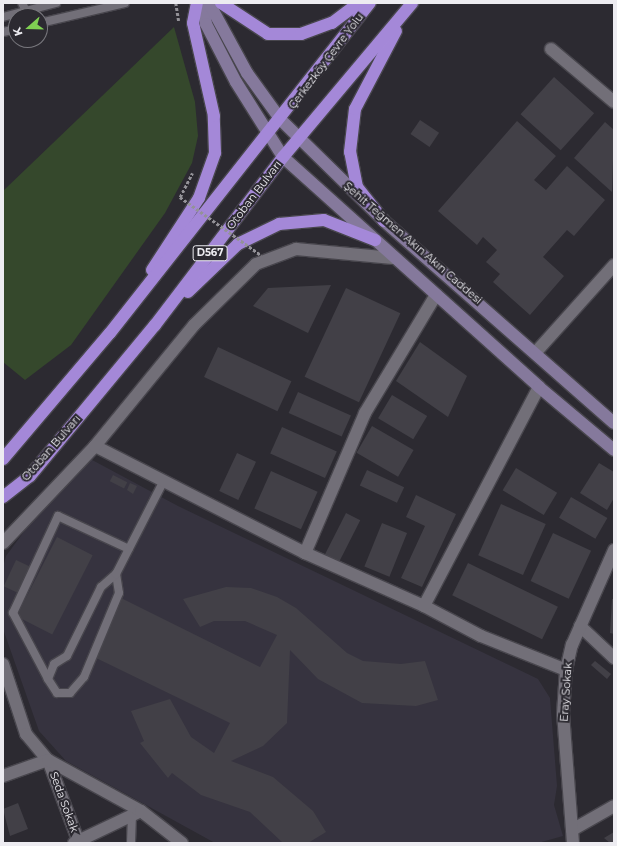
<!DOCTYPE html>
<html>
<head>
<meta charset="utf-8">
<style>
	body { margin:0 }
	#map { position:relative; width:617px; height:846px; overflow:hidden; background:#2c2a31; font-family:Montserrat,sans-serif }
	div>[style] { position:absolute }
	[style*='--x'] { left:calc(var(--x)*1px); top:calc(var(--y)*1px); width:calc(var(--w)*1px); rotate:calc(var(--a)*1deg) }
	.built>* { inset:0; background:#36333f }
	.green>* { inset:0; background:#35482c }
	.building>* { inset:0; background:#424047; transform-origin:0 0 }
	.path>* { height:2.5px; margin-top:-1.25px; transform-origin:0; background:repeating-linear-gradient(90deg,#949298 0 3px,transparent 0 5px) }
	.roads { filter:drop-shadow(1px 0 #48464d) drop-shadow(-1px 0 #48464d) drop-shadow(0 1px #48464d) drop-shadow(0 -1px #48464d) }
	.service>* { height:8px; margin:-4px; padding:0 4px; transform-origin:4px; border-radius:4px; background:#726f78 }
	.minor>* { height:12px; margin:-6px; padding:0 6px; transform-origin:6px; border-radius:6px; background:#726f78 }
	.tertiary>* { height:12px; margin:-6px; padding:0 6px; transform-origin:6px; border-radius:6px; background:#726f78 }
	.secondary>* { height:12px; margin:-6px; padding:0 6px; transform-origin:6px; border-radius:6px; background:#85799c }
	.trunk>* { height:12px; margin:-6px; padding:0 6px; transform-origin:6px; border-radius:6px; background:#a488d8 }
	.path-bridge>* { height:2.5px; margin-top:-1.25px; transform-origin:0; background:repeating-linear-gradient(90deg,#949298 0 3px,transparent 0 5px) }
	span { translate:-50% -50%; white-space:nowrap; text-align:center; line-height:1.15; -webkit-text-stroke:4px #2c2a31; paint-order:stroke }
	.shield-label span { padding:1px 3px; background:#2c2a31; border:1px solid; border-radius:3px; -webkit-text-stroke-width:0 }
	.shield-label { font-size:10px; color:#edecf1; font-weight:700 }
	.street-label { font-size:11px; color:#edecf1 }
	.frame { position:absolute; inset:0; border:4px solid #edecf1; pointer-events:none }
	.north { position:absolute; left:8px; top:8px; width:40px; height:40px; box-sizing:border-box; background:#2c2a31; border:1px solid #79787e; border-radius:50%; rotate:250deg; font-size:11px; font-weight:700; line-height:16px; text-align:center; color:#edecf1 }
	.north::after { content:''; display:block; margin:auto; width:14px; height:18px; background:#7fd052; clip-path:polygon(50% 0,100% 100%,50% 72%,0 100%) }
</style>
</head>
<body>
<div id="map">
	<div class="built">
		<i style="clip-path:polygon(81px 454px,178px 506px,538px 679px,550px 698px,557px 786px,554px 805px,563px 836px,538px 843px,215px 843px,66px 761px,39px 731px,3px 629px,3px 567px,6px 556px)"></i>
	</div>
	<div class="green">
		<i style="clip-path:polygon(174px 27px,195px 102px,198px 136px,192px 163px,165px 213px,71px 345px,25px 380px,3px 362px,3px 191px)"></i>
	</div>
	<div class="building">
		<i style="left:554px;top:77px;width:54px;height:50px;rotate:42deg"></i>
		<i style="left:420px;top:120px;width:23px;height:17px;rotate:34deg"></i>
		<i style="clip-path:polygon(517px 121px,556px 156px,534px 180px,546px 190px,567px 166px,605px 200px,574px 236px,567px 230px,543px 257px,564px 276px,530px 315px,493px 282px,500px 274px,486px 262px,497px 250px,483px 237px,477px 245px,438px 211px)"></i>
		<i style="clip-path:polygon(605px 122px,614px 130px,612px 192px,574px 158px)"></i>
		<i style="clip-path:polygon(331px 285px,308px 333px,253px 306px,268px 288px)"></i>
		<i style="left:346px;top:288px;width:60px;height:98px;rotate:25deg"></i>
		<i style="clip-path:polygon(420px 342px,467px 376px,448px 417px,396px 381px)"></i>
		<i style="left:218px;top:347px;width:81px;height:33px;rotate:25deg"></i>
		<i style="left:298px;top:392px;width:58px;height:23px;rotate:24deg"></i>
		<i style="left:392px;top:395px;width:41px;height:27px;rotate:31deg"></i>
		<i style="left:372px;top:426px;width:48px;height:31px;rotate:30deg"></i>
		<i style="left:282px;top:427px;width:60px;height:29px;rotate:24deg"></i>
		<i style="left:237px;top:453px;width:21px;height:42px;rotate:25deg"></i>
		<i style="clip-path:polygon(599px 463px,614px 472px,614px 498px,607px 510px,580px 493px)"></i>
		<i style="left:516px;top:468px;width:48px;height:26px;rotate:31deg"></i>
		<i style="left:367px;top:470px;width:41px;height:17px;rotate:25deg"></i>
		<i style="left:271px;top:471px;width:51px;height:41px;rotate:24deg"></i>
		<i style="left:113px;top:475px;width:16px;height:7px;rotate:27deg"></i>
		<i style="clip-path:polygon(130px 483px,137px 486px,133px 494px,127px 490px)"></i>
		<i style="clip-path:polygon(416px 495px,456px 514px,422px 587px,401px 578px,425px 526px,406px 517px)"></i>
		<i style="left:571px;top:497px;width:42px;height:24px;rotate:30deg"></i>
		<i style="left:501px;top:504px;width:49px;height:56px;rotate:24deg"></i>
		<i style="left:346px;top:513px;width:16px;height:47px;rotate:27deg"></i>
		<i style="left:382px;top:523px;width:27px;height:47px;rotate:22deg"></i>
		<i style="left:553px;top:533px;width:42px;height:53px;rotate:25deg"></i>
		<i style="left:57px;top:537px;width:40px;height:89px;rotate:27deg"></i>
		<i style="left:16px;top:560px;width:17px;height:29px;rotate:25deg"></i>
		<i style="left:468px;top:563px;width:100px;height:36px;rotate:26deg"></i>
		<i style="clip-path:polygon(226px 587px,251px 588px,277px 597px,296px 608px,347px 653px,363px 661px,401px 664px,425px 661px,438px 700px,416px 706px,362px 703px,318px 679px,290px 650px,287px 723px,263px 746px,231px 761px,273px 777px,313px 811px,326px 832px,308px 843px,283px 843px,250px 812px,201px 795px,172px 773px,168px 778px,140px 743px,144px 741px,131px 711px,170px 699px,191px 737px,214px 753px,230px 723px,94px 657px,121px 598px,260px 667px,277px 635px,245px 621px,214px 621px,200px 627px,183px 599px)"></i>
		<i style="clip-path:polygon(612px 599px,614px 599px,614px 634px,610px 633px)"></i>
		<i style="clip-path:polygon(595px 661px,611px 674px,607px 679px,591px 665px)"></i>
		<i style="clip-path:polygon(18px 803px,28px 829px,10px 836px,3px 809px)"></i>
		<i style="clip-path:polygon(614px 832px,614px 843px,610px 843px,604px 838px)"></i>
	</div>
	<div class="path">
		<i style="--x:176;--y:3;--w:18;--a:81"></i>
		<i style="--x:180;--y:197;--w:27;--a:-63"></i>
	</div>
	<div class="roads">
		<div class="service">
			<i style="--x:22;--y:3;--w:9;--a:63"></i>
			<i style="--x:3;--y:17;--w:55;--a:-14.8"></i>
			<i style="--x:40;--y:23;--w:87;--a:-13.2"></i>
			<i style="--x:3;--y:32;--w:13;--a:-13"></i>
			<i style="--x:116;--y:574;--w:19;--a:81"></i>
			<i style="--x:119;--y:593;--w:91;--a:112.6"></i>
			<i style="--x:84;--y:677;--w:21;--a:131"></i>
			<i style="--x:70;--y:693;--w:13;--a:180"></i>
			<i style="--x:57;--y:693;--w:17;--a:-123"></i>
			<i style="--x:48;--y:679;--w:16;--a:-68"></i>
			<i style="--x:54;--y:664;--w:15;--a:-32"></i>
			<i style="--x:67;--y:656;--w:77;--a:-63.8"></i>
			<i style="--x:101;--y:587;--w:20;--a:-41"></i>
			<i style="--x:116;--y:574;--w:103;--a:-62.9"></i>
			<i style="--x:48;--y:679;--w:75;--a:-117.9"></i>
			<i style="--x:13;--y:613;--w:107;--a:-65.1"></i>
			<i style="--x:58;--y:516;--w:78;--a:24.9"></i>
			<i style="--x:131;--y:843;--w:28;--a:-88"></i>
		</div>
		<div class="minor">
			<i style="--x:551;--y:49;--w:82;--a:40.1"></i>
			<i style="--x:536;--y:352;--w:117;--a:-48.1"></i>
			<i style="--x:95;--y:446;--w:236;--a:27"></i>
			<i style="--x:305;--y:553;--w:130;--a:24"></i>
			<i style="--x:424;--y:606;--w:64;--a:27.8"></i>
			<i style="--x:481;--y:636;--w:92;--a:21.8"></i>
			<i style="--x:3;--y:543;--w:134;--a:-46.5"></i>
			<i style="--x:95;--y:446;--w:156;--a:-50.7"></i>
			<i style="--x:194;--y:325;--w:87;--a:-44.5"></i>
			<i style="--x:256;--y:264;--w:43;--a:-20.6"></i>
			<i style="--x:296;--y:249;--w:97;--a:5.3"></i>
			<i style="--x:305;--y:553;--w:152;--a:-66.8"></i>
			<i style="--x:365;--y:413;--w:138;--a:-59"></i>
			<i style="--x:424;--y:606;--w:247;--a:-62.3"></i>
			<i style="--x:580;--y:626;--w:47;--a:43.3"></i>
			<i style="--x:3;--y:664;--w:74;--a:71.8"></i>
			<i style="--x:26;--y:734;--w:34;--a:50"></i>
			<i style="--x:48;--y:760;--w:89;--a:69.5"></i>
			<i style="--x:572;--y:830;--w:48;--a:-29.7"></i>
			<i style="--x:74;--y:843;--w:74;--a:-25.5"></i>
			<i style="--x:573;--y:843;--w:129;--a:-94.4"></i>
			<i style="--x:563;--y:714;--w:44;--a:-86.1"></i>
			<i style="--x:566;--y:670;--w:26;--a:-77"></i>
			<i style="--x:572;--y:645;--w:104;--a:-66.1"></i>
		</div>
		<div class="tertiary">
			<i style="--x:3;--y:776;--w:48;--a:-19.6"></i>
			<i style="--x:48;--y:760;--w:106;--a:28.7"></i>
			<i style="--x:141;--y:811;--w:52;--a:38"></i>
		</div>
		<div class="secondary">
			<i style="--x:203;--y:3;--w:21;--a:82"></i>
			<i style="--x:206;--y:24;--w:65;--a:62.7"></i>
			<i style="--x:236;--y:82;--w:89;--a:57.9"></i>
			<i style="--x:283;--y:157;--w:344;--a:41.9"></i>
			<i style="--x:539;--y:387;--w:98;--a:40"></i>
			<i style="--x:209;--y:3;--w:80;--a:61.5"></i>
			<i style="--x:247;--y:73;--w:58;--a:54.1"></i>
			<i style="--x:281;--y:120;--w:144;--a:44.4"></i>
			<i style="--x:384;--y:221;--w:306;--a:41.3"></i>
		</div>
		<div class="trunk">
			<i style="--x:221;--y:3;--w:56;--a:33.4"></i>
			<i style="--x:268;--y:34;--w:33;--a:0"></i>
			<i style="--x:301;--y:34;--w:33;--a:-20"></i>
			<i style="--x:332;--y:23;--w:34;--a:-37"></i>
			<i style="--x:384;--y:221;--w:43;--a:-128.5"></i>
			<i style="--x:357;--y:187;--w:36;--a:-101"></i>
			<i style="--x:350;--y:152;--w:43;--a:-83.4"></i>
			<i style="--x:355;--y:109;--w:88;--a:-62.3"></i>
			<i style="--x:152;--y:270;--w:86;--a:-56.9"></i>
			<i style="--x:199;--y:198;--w:48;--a:-70.4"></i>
			<i style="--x:215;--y:153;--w:37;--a:-92"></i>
			<i style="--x:214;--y:116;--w:95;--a:-102.7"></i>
			<i style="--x:193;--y:23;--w:20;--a:-79"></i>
			<i style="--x:188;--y:292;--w:69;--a:-43.8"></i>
			<i style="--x:238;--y:244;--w:46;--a:-26"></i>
			<i style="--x:279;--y:224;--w:45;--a:-5.1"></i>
			<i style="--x:324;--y:220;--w:55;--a:21.4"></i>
			<i style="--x:3;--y:459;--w:165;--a:-49.7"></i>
			<i style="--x:110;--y:333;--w:420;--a:-51.8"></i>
			<i style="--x:3;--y:497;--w:34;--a:-38"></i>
			<i style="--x:30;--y:476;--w:196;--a:-50.4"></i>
			<i style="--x:155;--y:325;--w:211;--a:-52.7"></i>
			<i style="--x:283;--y:157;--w:201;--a:-50"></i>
		</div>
	</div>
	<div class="path-bridge">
		<i style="--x:180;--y:197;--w:100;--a:35.6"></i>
	</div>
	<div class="shield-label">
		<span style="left:210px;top:253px">D567</span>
	</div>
	<div class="street-label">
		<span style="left:326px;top:61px;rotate:-53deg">Çerkezköy Çevre Yolu</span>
		<span style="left:254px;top:195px;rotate:-53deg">Otoban Bulvarı</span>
		<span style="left:413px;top:243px;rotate:41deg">Şehit Teğmen Akın Akın Caddesi</span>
		<span style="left:51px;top:448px;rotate:-49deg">Otoban Bulvarı</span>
		<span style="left:566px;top:692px;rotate:-86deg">Eray Sokak</span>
		<span style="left:64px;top:802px;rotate:70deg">Seda Sokak</span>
	</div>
	<div class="frame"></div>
	<div class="north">K</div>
</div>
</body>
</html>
